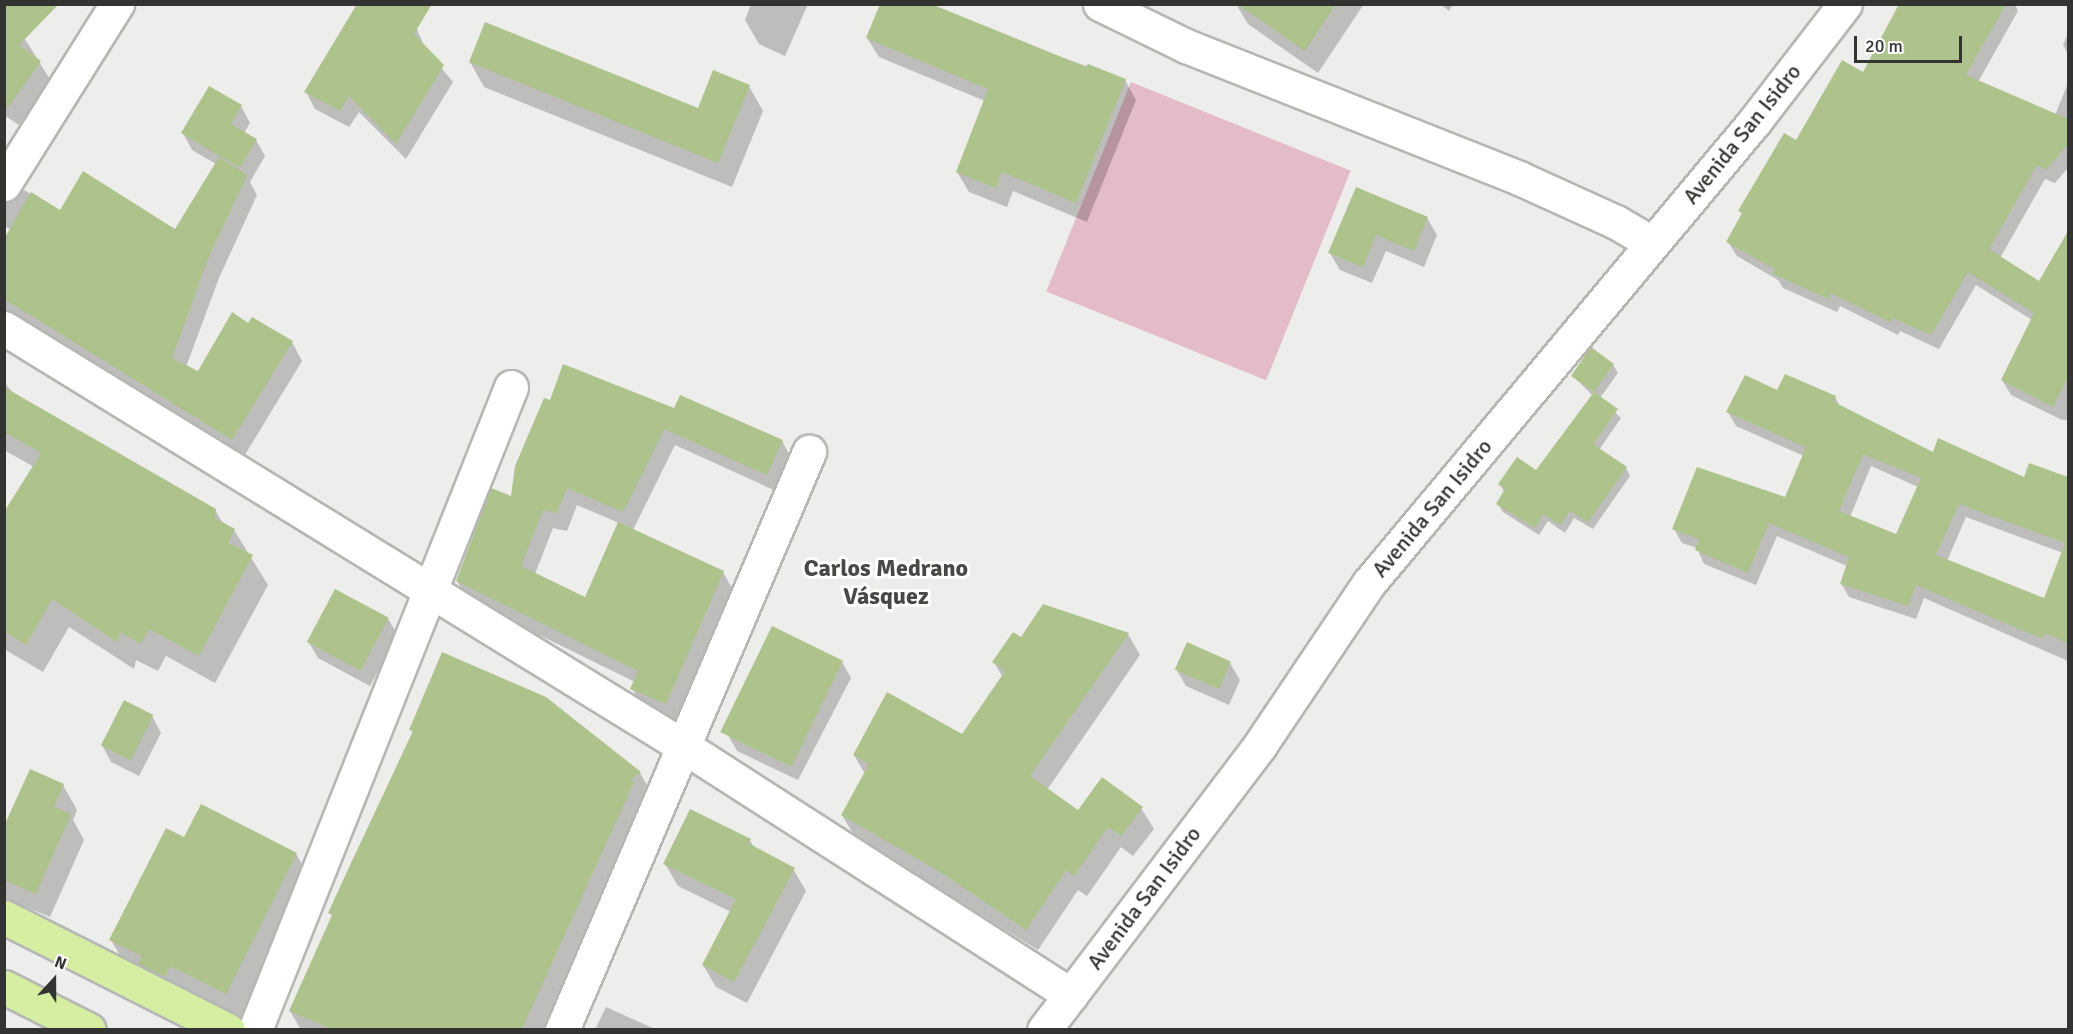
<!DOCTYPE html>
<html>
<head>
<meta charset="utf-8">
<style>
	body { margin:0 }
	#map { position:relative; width:2073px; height:1034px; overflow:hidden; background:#edeeeb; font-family:Signika,sans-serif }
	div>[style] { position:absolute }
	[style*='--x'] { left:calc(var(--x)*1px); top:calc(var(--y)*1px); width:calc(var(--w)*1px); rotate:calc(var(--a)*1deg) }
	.green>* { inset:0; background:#e4bbc8; transform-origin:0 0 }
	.shadow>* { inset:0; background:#0003 }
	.building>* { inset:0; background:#aec28c; transform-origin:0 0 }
	.roads { filter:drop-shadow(2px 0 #b5b7b4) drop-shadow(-2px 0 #b5b7b4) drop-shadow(0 2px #b5b7b4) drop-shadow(0 -2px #b5b7b4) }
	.minor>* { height:33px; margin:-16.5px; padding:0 16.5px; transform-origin:16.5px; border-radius:16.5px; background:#fff }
	.major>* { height:33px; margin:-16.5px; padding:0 16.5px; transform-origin:16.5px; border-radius:16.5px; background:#d6eea1 }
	span { translate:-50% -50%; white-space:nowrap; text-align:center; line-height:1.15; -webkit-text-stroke:6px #fff; paint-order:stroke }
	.street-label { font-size:22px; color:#333332 }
	.neighbourhood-label { font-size:24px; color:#484946; font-weight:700 }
	.frame { position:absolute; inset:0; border:6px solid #333332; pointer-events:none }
	.north { position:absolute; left:24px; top:950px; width:60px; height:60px; -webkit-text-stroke:4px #fff; paint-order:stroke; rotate:21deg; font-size:16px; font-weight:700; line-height:24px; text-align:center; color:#333332 }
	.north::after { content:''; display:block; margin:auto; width:21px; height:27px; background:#333332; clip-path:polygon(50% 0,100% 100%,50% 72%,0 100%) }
	.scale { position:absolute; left:1854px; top:36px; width:108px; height:27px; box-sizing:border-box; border:3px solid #333332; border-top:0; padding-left:8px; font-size:18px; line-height:21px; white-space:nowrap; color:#333332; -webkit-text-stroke:4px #fff; paint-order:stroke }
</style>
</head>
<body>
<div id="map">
	<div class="green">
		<i style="left:1131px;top:82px;width:237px;height:226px;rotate:22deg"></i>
	</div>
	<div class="shadow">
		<i style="clip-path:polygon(751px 4px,808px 4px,785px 56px,759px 44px,745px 20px)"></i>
		<i style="clip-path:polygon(1236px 4px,1364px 4px,1318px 73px,1248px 24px)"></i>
		<i style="clip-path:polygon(1440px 4px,1453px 4px,1449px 11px)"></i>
		<i style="clip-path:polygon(1902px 4px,2015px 4px,2018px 11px,1978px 82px,2055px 115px,2068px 83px,2068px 168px,2055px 183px,2045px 179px,2000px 258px,2039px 283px,2068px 234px,2068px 420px,2062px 420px,2011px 395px,2002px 380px,2032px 320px,1976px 285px,1939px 349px,1900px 331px,1898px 335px,1840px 306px,1837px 312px,1783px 288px,1778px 280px,1737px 256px,1728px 242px,1743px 216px,1740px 211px,1797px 142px,1864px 74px)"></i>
		<i style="clip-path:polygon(967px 23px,1125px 80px,1136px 100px,1087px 222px,1013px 191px,1007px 207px,969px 192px,957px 172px,985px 101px,879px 57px,867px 38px)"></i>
		<i style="clip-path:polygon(4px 28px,25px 39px,51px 81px,19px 125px,4px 115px)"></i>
		<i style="clip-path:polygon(417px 29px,425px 48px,453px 82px,406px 159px,359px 112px,349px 127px,315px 109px,306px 92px)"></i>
		<i style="clip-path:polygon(2068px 33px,2068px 54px,2063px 45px)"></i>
		<i style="clip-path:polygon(470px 62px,699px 110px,749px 86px,763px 111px,732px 187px,484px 87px)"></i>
		<i style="clip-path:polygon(241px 106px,250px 123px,244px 133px,256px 140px,265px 156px,250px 182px,257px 195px,219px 278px,186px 367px,198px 373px,249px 325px,292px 342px,302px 361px,243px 458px,4px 310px,4px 242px,12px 230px,4px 226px,4px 202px,13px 202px,24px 190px,61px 212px,176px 231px,216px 164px,192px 150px,183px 133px)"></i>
		<i style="clip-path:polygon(1357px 189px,1427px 218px,1437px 235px,1424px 267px,1386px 251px,1372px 283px,1340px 270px,1330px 253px)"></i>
		<i style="clip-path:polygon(1613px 365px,1618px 373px,1600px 398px,1621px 418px,1599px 450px,1626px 468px,1630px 476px,1593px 529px,1574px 518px,1565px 533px,1548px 521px,1539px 535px,1503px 512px,1498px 504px,1505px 493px,1500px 485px,1536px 472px,1593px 396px,1573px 376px)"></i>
		<i style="clip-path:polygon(4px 382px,14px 394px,215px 510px,224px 525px,234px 530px,268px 585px,215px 683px,166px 656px,158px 671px,136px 660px,134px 669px,69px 627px,43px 672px,4px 649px,4px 515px,34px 467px,4px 450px)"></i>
		<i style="clip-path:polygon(evenodd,1778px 392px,1835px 397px,1841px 408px,1933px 454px,2025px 479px,2030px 466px,2068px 481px,2068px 661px,1924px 598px,1916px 619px,1849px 597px,1841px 583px,1847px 566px,1777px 536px,1756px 585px,1704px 564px,1697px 548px,1682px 543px,1674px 529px,1786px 499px,1804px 456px,1736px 426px,1728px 412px,1778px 392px,1871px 466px,1918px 487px,1896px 536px,1850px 517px,1871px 466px,1778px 392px,1966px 517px,2063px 553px,2045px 600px,1947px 561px,1966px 517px)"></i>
		<i style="clip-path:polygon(evenodd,674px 410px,782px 441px,792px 459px,778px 492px,675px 445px,633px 530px,723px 572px,733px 590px,676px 721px,642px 707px,632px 688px,635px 682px,468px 600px,457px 581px,512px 498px,674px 410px,577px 505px,619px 523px,586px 599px,535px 574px,553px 528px,567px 531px,577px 505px)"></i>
		<i style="clip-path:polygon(388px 619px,398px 635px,370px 686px,318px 658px,308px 641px)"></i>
		<i style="clip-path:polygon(1128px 634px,1140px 655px,1047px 790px,1078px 812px,1141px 808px,1154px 829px,1133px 856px,1121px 847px,1087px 896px,1078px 890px,1038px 950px,855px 837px,842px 815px,865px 774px,854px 755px,962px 736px,1003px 678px,994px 662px,1022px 639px)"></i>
		<i style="clip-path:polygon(842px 662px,851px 678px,798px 780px,737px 751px,728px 735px)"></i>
		<i style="clip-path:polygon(1230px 663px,1240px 680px,1229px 705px,1186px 686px,1176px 669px)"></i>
		<i style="clip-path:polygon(545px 698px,640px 773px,655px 799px,549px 1030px,301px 1030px,290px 1011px,333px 917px,330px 913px,413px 734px,411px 730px)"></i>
		<i style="clip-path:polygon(152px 716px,161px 733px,139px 776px,111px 762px,102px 745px)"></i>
		<i style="clip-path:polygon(63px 785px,77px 810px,73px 820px,84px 840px,50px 917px,4px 898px,4px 830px)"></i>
		<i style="clip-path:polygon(184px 839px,296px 854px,314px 885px,244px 1024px,129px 971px,111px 940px)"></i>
		<i style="clip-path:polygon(750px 840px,754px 848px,793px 869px,806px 891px,747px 1003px,716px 987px,703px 965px,731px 912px,678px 886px,665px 864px)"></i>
		<i style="clip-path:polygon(606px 1007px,657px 1030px,595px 1030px)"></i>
	</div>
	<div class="building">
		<i style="clip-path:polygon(4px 4px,59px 4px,19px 45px,41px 61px,4px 113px)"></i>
		<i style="clip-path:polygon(357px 4px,432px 4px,414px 34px,444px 65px,396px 144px,349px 96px,340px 111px,304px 92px)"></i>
		<i style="clip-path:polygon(880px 4px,931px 4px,1086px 67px,1088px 64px,1126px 79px,1076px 203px,1002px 172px,996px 188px,956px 172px,988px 89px,866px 38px)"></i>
		<i style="clip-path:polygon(1237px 4px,1336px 4px,1305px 51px)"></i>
		<i style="clip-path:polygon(1899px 4px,2006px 4px,1966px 75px,2068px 119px,2068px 144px,2046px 170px,2037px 165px,1989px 249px,2039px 281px,2068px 231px,2068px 377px,2053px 407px,2001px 380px,2034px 313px,1968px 272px,1931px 335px,1892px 318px,1890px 322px,1831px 293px,1829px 299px,1773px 274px,1775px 269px,1726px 242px,1742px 213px,1738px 211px,1784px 133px,1796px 140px,1842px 60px,1863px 72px)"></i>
		<i style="clip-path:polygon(485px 22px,698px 108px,713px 70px,750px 85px,718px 163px,469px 62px)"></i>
		<i style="clip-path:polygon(209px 86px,242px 105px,231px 124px,257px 139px,240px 168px,181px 133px)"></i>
		<i style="clip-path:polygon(219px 157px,247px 175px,208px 259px,172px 358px,198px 371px,232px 312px,248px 323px,252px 317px,293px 341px,232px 440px,4px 299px,4px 239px,31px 192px,60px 210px,83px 171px,175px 229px)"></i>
		<i style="clip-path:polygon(1356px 187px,1428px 217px,1414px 251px,1376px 235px,1363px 267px,1328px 253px)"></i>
		<i style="clip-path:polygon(1591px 347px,1614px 364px,1594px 392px,1618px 409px,1593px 444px,1627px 467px,1588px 522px,1570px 511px,1560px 525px,1543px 514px,1535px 528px,1496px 504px,1505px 489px,1498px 484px,1517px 457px,1536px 470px,1594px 392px,1571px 376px)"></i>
		<i style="clip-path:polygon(563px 364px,674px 408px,680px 395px,783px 440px,767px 475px,664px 429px,671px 415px,623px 512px,567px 488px,557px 513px,543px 510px,521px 566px,585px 597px,618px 522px,724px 571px,666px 704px,630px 689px,638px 671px,456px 581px,491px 488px,511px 496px,515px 466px,544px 398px,550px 400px)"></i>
		<i style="clip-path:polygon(evenodd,1785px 374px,1836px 396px,1834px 402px,1933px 452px,1938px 438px,2024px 477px,2029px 463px,2068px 477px,2068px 643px,2045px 633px,2043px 639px,1916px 585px,1908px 606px,1840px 584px,1849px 557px,1769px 523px,1748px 573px,1695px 550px,1699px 539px,1672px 529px,1697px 467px,1785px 497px,1806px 447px,1726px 412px,1745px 375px,1777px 390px,1785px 374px,1863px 454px,1921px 478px,1896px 534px,1839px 511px,1863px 454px,1785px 374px,1959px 504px,2065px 543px,2044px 598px,1936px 555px,1959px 504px)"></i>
		<i style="clip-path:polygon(4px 387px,216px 509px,215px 518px,235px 529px,228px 543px,253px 555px,199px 656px,149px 629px,141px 644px,120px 632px,117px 642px,52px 599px,26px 645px,4px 631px,4px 512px,41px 453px,4px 432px)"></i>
		<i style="left:335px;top:589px;width:61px;height:60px;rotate:28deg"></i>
		<i style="clip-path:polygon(1043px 604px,1129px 633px,1030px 776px,1078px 810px,1102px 777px,1143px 807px,1121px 836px,1108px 827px,1074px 876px,1066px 870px,1026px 930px,940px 872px,841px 815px,869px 764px,853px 755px,887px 692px,962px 734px,1005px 671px,992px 662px,1013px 632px,1021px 637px)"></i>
		<i style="left:772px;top:626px;width:79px;height:118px;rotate:26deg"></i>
		<i style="left:1187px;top:642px;width:48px;height:30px;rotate:24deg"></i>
		<i style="clip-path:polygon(442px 652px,546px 697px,641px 772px,631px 780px,634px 782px,522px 1029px,332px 1029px,289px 1011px,332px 915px,328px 913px,351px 863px,413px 731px,409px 730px)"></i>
		<i style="left:124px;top:700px;width:33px;height:51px;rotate:27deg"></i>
		<i style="clip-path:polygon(30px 769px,64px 784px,54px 807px,71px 814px,36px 894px,4px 880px,4px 826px)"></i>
		<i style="clip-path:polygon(201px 804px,297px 853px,226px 994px,170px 966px,165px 977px,138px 964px,142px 956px,109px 940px,166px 828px,184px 837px)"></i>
		<i style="clip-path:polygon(690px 809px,751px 839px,748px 843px,795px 868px,734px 982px,702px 965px,736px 899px,663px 864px)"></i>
	</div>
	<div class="roads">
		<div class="minor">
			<i style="--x:1100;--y:4;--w:96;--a:26"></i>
			<i style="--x:1186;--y:46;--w:358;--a:21.6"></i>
			<i style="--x:1519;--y:178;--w:107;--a:24.4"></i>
			<i style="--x:1616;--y:222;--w:42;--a:30.3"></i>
			<i style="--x:4;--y:184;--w:213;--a:-57.9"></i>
			<i style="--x:4;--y:328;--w:797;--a:31.62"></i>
			<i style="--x:683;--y:746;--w:461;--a:32.7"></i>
			<i style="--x:255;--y:1030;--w:692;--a:-68.29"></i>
			<i style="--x:562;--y:1030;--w:629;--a:-66.86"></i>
			<i style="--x:1044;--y:1030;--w:358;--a:-52.8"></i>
			<i style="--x:1260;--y:745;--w:195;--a:-56.1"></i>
			<i style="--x:1369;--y:583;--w:601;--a:-50.13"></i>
			<i style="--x:1754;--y:122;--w:149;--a:-52.4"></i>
		</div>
		<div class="major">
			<i style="--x:4;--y:917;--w:251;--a:26.8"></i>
			<i style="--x:4;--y:987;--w:95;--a:26.8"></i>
		</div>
	</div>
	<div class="street-label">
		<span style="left:1742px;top:134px;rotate:-51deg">Avenida San Isidro</span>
		<span style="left:1432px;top:508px;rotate:-50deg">Avenida San Isidro</span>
		<span style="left:1144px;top:898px;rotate:-53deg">Avenida San Isidro</span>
	</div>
	<div class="neighbourhood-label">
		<span style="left:886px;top:583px">Carlos Medrano<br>Vásquez</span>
	</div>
	<div class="frame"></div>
	<div class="north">N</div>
	<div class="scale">20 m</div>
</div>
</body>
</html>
